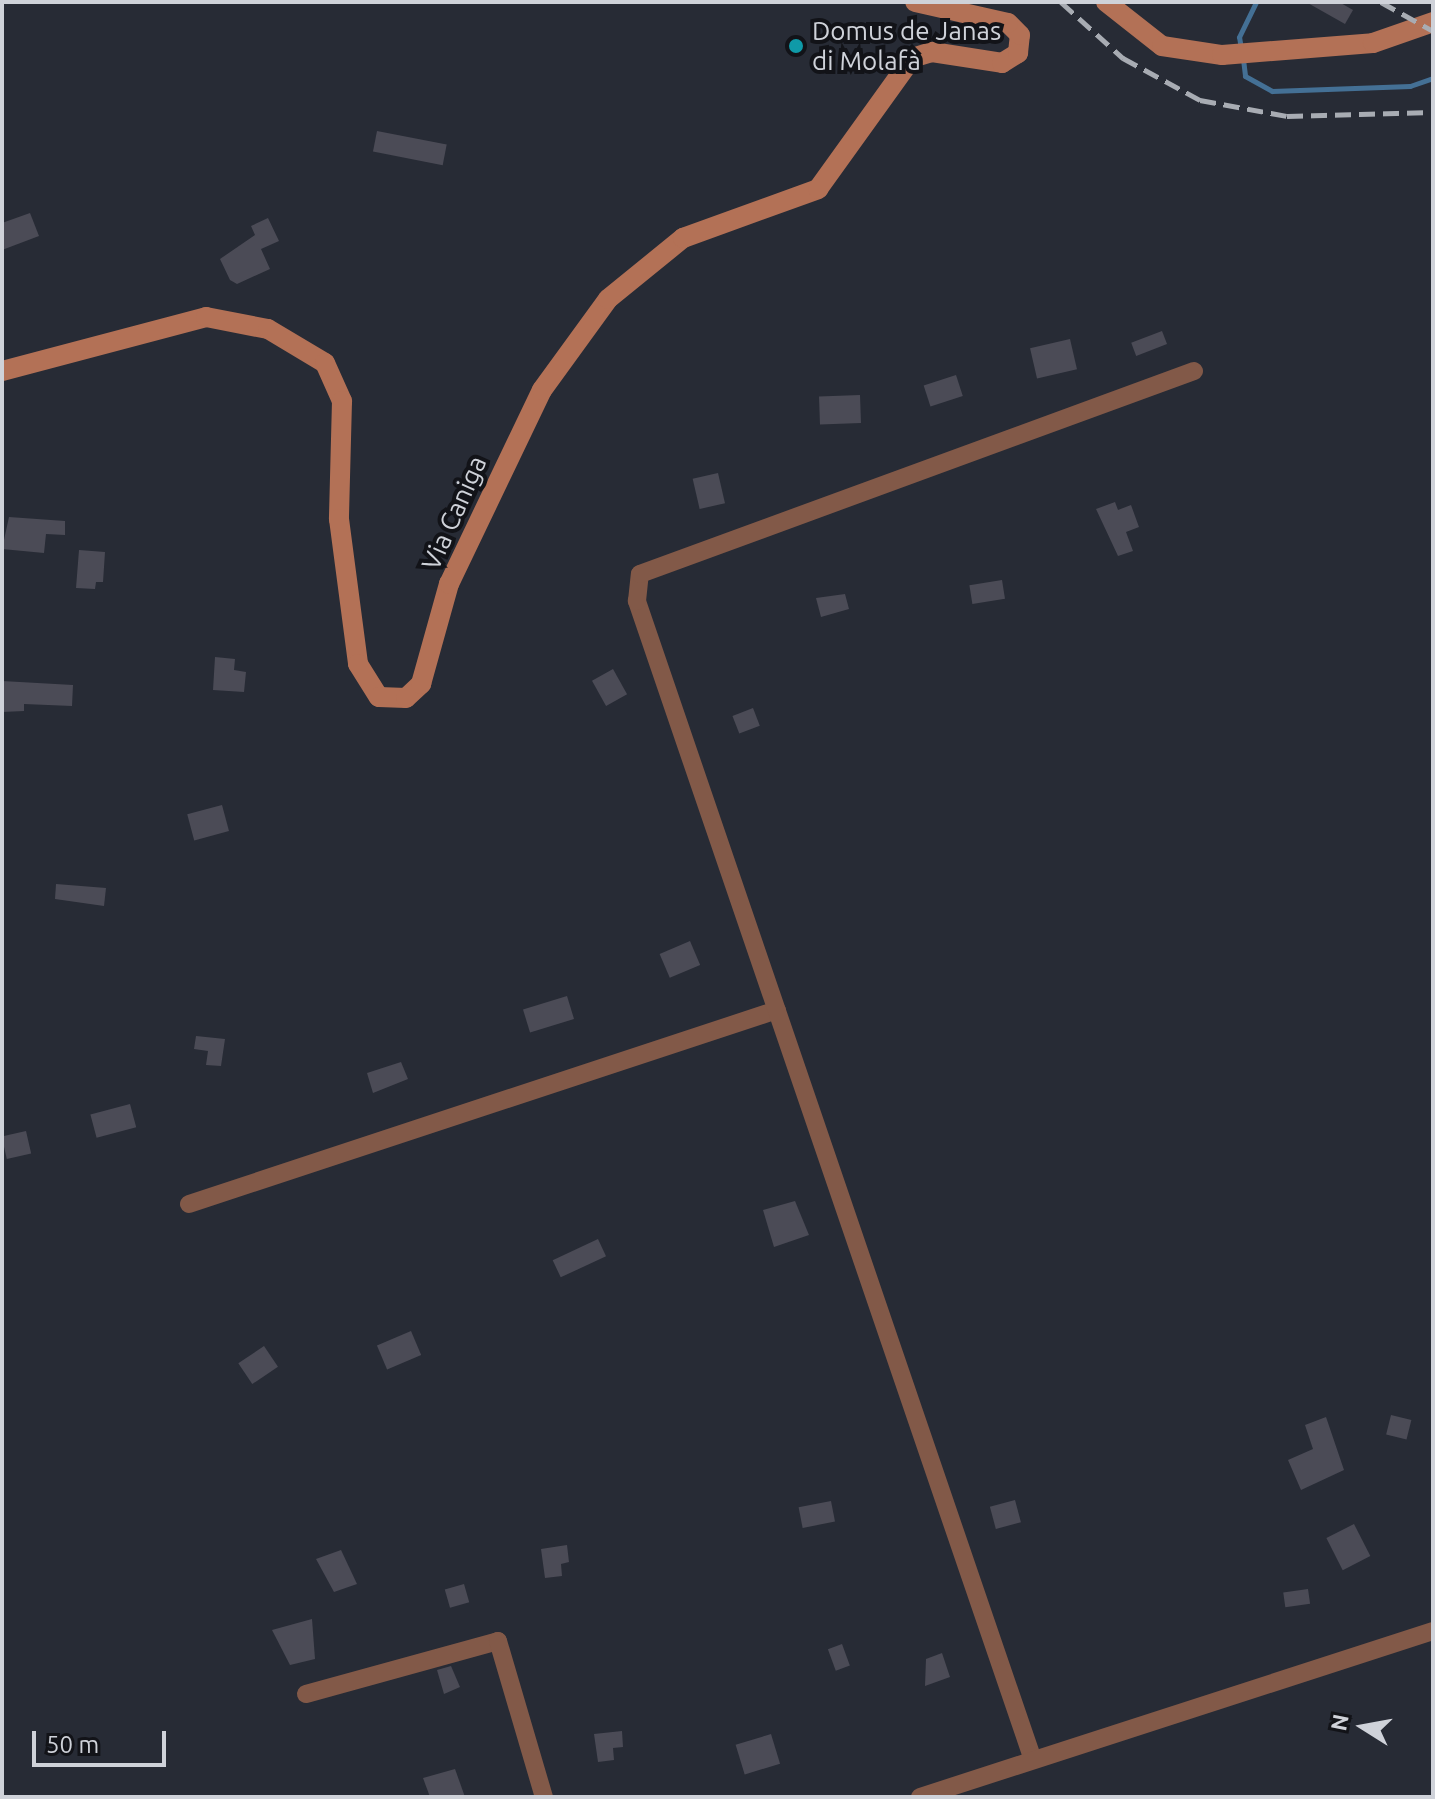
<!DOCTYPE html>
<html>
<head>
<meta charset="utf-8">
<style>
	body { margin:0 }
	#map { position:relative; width:1435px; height:1799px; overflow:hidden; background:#272b35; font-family:Ubuntu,sans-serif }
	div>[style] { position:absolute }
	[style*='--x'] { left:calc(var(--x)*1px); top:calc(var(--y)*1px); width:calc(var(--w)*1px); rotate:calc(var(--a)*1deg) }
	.stream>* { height:5px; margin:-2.5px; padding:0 2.5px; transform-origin:2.5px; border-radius:2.5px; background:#447095 }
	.building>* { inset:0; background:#4b4b56; transform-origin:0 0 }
	.street>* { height:18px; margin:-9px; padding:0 9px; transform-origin:9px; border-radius:9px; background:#825948 }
	.secondary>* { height:20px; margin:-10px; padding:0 10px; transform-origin:10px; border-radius:10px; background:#b37156 }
	.rail>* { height:5px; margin-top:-2.5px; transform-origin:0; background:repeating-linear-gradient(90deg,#a8acb3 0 16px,transparent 0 24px) }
	.dots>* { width:22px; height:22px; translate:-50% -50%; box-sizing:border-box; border:4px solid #121318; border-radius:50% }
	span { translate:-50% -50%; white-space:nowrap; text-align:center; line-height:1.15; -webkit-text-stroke:8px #121318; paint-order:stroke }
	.poi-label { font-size:26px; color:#cfd2d9 }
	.left { translate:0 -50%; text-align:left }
	.street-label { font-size:26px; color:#cfd2d9 }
	.frame { position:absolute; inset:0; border:4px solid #cfd2d9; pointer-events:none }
	.north { position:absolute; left:1323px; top:1687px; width:80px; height:80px; -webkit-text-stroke:6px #121318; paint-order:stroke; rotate:281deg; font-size:22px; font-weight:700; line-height:32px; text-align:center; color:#cfd2d9 }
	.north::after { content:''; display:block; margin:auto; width:28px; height:36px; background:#cfd2d9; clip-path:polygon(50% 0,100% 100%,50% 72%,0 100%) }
	.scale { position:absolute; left:32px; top:1731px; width:134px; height:36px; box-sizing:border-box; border:4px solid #cfd2d9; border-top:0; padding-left:10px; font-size:24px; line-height:28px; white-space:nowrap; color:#cfd2d9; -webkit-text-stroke:6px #121318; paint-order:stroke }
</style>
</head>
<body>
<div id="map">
	<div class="stream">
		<i style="--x:1241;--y:49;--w:12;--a:-99"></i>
		<i style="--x:1239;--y:37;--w:39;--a:-64"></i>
		<i style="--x:1243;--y:59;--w:17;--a:83"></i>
		<i style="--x:1245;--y:76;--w:31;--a:29"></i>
		<i style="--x:1272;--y:91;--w:138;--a:-2.1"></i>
		<i style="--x:1410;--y:86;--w:24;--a:-19"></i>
	</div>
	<div class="building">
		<i style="clip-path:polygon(1306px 2px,1339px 2px,1353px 10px,1345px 24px)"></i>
		<i style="left:377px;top:131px;width:71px;height:21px;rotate:11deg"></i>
		<i style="clip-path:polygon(30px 213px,39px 236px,2px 250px,2px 223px)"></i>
		<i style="clip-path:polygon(268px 218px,279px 241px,261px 249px,270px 269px,237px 284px,230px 280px,220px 259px,255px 235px,251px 226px)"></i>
		<i style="left:1162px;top:331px;width:14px;height:33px;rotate:69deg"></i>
		<i style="left:1070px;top:339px;width:31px;height:41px;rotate:77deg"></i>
		<i style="left:956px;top:375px;width:22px;height:34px;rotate:72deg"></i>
		<i style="left:860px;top:395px;width:28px;height:41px;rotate:88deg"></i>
		<i style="left:718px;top:473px;width:31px;height:26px;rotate:77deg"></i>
		<i style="clip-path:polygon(1115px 502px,1118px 510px,1131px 505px,1139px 527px,1126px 532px,1133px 551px,1118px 556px,1096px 509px)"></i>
		<i style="clip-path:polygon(9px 517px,65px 521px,65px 535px,46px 534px,44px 553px,2px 549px)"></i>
		<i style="clip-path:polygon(79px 550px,105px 552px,103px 582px,96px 582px,95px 589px,76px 588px)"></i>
		<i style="left:1002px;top:580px;width:19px;height:33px;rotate:81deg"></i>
		<i style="clip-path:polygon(845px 594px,849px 609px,821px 617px,816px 598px)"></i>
		<i style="clip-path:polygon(215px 657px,235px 659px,234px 670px,246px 672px,244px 692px,213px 690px)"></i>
		<i style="left:613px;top:669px;width:29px;height:24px;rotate:61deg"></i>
		<i style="clip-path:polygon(2px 681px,73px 685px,72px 706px,24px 704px,24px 711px,2px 712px)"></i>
		<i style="left:753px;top:708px;width:19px;height:22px;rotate:69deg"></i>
		<i style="left:222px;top:805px;width:27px;height:36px;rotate:75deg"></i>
		<i style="clip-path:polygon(56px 884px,106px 888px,104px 906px,55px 899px)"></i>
		<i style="left:690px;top:941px;width:26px;height:33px;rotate:67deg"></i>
		<i style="left:567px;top:996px;width:24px;height:46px;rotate:73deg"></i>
		<i style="clip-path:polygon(196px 1036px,225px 1039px,221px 1066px,206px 1065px,208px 1051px,194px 1049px)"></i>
		<i style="clip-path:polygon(401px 1062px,408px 1079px,373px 1093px,367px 1073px)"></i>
		<i style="left:130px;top:1104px;width:24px;height:41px;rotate:75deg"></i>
		<i style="left:26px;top:1131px;width:23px;height:25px;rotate:77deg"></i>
		<i style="clip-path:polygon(795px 1201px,809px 1235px,774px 1247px,763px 1210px)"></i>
		<i style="left:598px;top:1239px;width:19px;height:50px;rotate:65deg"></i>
		<i style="left:411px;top:1331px;width:26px;height:37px;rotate:67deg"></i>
		<i style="left:264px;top:1346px;width:25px;height:31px;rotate:56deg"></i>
		<i style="left:1391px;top:1415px;width:21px;height:20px;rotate:14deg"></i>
		<i style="clip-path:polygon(1326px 1417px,1344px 1470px,1301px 1490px,1288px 1460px,1313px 1449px,1305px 1425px)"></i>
		<i style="left:1015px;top:1500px;width:23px;height:26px;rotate:75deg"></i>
		<i style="left:831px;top:1501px;width:21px;height:33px;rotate:79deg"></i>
		<i style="left:1354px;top:1524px;width:36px;height:31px;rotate:63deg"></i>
		<i style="clip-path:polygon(567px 1545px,569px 1562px,561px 1564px,562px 1576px,545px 1578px,541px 1549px)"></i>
		<i style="clip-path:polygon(341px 1550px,357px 1584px,334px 1592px,316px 1559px)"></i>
		<i style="left:464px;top:1584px;width:19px;height:20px;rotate:74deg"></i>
		<i style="left:1308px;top:1589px;width:15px;height:25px;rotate:82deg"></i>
		<i style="clip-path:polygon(312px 1619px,315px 1659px,290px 1665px,272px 1630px)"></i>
		<i style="left:842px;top:1644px;width:23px;height:15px;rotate:70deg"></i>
		<i style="clip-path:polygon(942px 1653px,950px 1677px,925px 1686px,926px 1659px)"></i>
		<i style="clip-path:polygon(451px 1666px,460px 1687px,444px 1694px,437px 1670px)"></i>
		<i style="clip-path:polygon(622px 1731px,623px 1747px,613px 1748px,614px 1760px,598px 1762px,594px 1734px)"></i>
		<i style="left:771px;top:1734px;width:31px;height:37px;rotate:73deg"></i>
		<i style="clip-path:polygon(455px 1769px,465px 1797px,430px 1797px,423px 1778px)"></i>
	</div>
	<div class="street">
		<i style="--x:189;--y:1204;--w:619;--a:-18.26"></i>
		<i style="--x:306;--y:1694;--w:199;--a:-15.4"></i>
		<i style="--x:498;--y:1641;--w:163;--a:73.6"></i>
		<i style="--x:1032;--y:1757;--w:1222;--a:-108.87"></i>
		<i style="--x:637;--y:601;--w:27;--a:-84"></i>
		<i style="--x:640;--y:574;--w:590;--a:-20.12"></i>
		<i style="--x:920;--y:1797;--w:539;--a:-17.93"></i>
	</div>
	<div class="secondary">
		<i style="--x:1106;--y:2;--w:71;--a:38.2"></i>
		<i style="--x:1162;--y:46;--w:61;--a:8.5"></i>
		<i style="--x:1222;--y:55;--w:151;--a:-4.5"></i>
		<i style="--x:1373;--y:43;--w:64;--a:-19.3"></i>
		<i style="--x:2;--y:371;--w:211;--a:-14.8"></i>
		<i style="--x:206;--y:317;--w:63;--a:11"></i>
		<i style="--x:268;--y:329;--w:66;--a:30.8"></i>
		<i style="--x:325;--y:363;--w:42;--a:65.9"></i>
		<i style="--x:342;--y:401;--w:118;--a:91.5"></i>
		<i style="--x:339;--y:519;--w:146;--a:82.5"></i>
		<i style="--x:358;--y:664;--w:39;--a:58"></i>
		<i style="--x:379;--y:697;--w:27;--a:2"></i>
		<i style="--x:406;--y:698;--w:21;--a:-43"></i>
		<i style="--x:421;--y:684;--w:104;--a:-74.4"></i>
		<i style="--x:449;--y:584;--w:215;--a:-64.4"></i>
		<i style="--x:542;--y:390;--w:112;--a:-54"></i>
		<i style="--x:608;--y:299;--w:97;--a:-39.1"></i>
		<i style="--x:683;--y:238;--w:144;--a:-19.9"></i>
		<i style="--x:818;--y:189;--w:161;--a:-54.3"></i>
		<i style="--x:912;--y:58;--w:21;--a:-17"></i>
		<i style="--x:932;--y:52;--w:71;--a:8.9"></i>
		<i style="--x:1002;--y:63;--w:19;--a:-32"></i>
		<i style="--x:1018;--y:53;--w:18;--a:-84"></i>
		<i style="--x:1020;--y:35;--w:17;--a:-135"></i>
		<i style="--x:1008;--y:23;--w:95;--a:-167.3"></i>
	</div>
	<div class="rail">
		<i style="--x:1061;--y:2;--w:84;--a:42.1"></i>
		<i style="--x:1123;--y:58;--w:88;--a:28.6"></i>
		<i style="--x:1200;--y:100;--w:88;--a:10.4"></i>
		<i style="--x:1287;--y:116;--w:146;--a:-1.6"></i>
		<i style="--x:1381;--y:2;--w:60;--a:29.1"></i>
	</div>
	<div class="dots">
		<i style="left:796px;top:46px;background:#0f9aa8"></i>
	</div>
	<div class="poi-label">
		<span class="left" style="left:812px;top:46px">Domus de Janas<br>di Molafà</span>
	</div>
	<div class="street-label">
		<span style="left:454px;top:513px;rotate:-66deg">Via Caniga</span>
	</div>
	<div class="frame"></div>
	<div class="north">N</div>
	<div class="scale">50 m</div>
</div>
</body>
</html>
